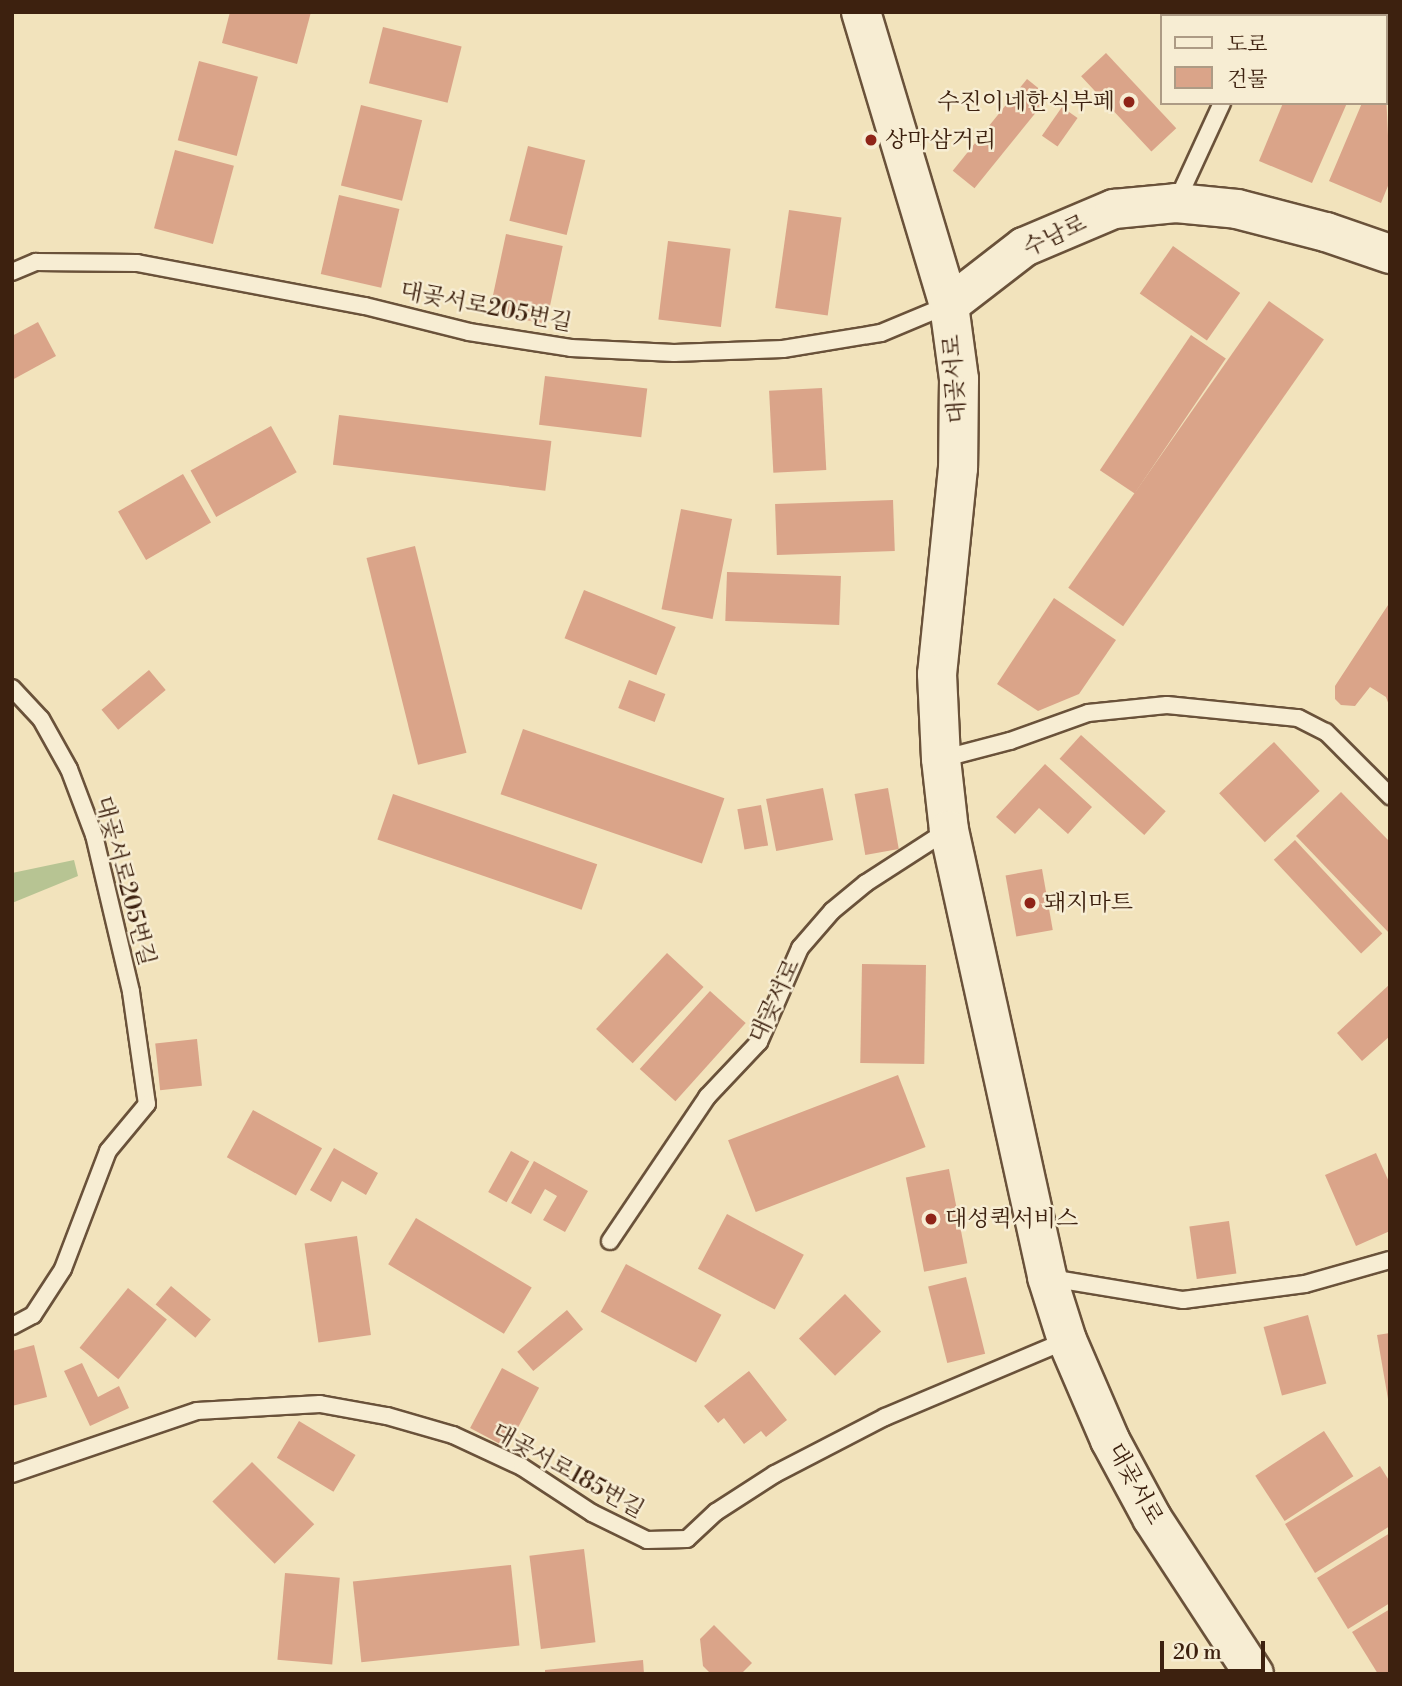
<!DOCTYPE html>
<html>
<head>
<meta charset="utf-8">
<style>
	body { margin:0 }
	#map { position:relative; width:1402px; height:1686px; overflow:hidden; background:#f2e3bc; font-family:"Libre Bodoni","Noto Serif KR",serif }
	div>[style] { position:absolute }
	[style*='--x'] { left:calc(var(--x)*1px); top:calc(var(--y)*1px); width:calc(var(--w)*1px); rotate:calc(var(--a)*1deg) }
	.green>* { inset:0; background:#b7c493 }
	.building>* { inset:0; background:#daa489; transform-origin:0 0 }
	.roads { filter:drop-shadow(2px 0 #6a523a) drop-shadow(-2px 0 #6a523a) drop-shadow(0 2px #6a523a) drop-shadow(0 -2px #6a523a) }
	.service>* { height:16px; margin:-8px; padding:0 8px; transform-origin:8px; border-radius:8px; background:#f7edd3 }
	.tertiary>* { height:38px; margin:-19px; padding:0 19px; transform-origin:19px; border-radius:19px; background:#f7edd3 }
	.dots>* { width:19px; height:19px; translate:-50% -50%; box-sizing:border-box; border:4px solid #f7edd3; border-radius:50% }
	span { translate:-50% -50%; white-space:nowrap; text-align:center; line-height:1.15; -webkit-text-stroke:5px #f7edd3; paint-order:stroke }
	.poi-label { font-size:23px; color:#3d210f }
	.right { translate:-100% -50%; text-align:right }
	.left { translate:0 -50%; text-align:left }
	.street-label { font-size:23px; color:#3d210f }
	.frame { position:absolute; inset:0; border:14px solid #3d210f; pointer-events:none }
	.legend { position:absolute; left:1160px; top:14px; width:228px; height:91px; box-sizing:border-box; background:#f7edd3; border:2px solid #ad9b85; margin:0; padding:9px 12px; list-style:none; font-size:21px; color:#3d210f }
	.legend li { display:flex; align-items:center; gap:14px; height:35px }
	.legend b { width:35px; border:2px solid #ad9b85 }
	.scale { position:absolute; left:1160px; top:1641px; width:105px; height:32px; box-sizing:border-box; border:4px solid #3d210f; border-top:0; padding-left:9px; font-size:21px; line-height:24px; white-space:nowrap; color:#3d210f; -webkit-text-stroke:5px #f7edd3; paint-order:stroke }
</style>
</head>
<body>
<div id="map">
	<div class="green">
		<i style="clip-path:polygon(74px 860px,78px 876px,12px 903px,12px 873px)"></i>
	</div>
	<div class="building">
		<i style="clip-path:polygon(230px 12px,311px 12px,297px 64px,222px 43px)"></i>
		<i style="left:383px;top:27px;width:81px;height:58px;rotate:14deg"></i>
		<i style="left:1106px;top:53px;width:103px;height:34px;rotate:47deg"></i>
		<i style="left:199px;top:61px;width:61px;height:82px;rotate:15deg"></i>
		<i style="left:1027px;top:79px;width:28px;height:118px;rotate:39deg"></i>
		<i style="clip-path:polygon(1386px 90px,1390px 181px,1381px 203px,1329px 181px,1362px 103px,1386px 103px)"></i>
		<i style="clip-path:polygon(1283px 103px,1347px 103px,1312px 183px,1259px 161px)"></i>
		<i style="left:361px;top:105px;width:63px;height:83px;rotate:14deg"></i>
		<i style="left:1062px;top:107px;width:19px;height:35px;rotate:35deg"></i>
		<i style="left:528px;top:146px;width:59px;height:77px;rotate:14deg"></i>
		<i style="left:175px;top:150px;width:61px;height:81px;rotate:15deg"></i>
		<i style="left:339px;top:195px;width:62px;height:81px;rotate:13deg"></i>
		<i style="left:789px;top:210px;width:53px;height:99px;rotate:8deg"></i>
		<i style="left:506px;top:234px;width:58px;height:80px;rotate:12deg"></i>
		<i style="left:668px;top:241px;width:63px;height:79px;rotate:7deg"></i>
		<i style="left:1173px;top:246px;width:82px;height:58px;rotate:35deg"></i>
		<i style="left:1269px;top:301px;width:67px;height:350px;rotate:35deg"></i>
		<i style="clip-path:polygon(38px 322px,56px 356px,12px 380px,12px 336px)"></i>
		<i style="left:1191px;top:335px;width:42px;height:163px;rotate:34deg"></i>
		<i style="left:545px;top:376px;width:103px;height:49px;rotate:7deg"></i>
		<i style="left:822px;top:388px;width:82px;height:53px;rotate:87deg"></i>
		<i style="left:339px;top:415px;width:214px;height:50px;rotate:7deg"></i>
		<i style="left:271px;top:426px;width:53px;height:92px;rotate:61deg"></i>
		<i style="left:183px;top:474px;width:56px;height:75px;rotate:60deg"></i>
		<i style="left:893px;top:500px;width:51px;height:118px;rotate:88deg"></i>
		<i style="left:681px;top:509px;width:52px;height:102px;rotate:11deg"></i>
		<i style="left:415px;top:546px;width:213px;height:50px;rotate:76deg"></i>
		<i style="left:727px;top:572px;width:114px;height:49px;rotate:2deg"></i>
		<i style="left:584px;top:590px;width:99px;height:52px;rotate:22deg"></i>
		<i style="clip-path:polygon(1054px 598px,1116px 640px,1079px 694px,1038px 711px,997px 684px)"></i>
		<i style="clip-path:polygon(1390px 602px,1390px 708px,1386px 697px,1370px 687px,1355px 706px,1341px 705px,1335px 699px,1335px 686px)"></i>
		<i style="left:149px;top:670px;width:26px;height:62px;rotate:50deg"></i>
		<i style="left:629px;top:680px;width:39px;height:30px;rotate:21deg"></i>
		<i style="left:523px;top:729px;width:213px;height:69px;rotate:19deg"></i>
		<i style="left:1081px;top:735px;width:114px;height:32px;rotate:42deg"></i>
		<i style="left:1274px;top:742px;width:67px;height:75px;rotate:47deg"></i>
		<i style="clip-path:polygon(1045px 764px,1092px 807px,1068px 834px,1039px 808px,1015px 834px,996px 817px)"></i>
		<i style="left:823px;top:788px;width:53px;height:58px;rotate:79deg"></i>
		<i style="left:888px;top:788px;width:62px;height:34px;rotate:80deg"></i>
		<i style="clip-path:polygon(1341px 792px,1390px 842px,1390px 934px,1296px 836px)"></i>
		<i style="left:393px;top:794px;width:216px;height:48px;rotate:19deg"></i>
		<i style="left:761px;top:805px;width:41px;height:24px;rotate:80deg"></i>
		<i style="left:1295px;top:840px;width:128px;height:29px;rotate:47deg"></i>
		<i style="left:1042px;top:869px;width:62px;height:37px;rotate:80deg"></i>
		<i style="left:667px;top:953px;width:50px;height:104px;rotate:43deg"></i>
		<i style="left:862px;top:964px;width:64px;height:99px;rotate:1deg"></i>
		<i style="clip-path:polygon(1390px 984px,1390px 1036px,1362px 1061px,1337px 1033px)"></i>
		<i style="left:710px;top:991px;width:48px;height:105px;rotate:42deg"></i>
		<i style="left:197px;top:1039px;width:47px;height:42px;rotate:84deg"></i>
		<i style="left:898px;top:1075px;width:77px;height:182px;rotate:69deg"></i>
		<i style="left:253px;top:1110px;width:79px;height:54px;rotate:29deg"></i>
		<i style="clip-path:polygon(334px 1148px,378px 1173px,366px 1195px,342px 1181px,331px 1202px,310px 1190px)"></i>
		<i style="left:511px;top:1151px;width:21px;height:47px;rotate:29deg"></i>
		<i style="clip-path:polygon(1376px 1153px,1390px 1184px,1390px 1231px,1356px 1246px,1325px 1175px)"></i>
		<i style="clip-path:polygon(534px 1161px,588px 1191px,565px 1232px,543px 1220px,557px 1196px,545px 1189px,531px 1214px,511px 1203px)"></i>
		<i style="left:949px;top:1169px;width:96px;height:44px;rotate:79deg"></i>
		<i style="left:727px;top:1214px;width:87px;height:62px;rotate:28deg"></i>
		<i style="left:416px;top:1218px;width:135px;height:54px;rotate:31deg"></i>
		<i style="left:1229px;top:1221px;width:53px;height:40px;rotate:82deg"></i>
		<i style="left:357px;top:1236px;width:100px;height:53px;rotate:82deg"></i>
		<i style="left:626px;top:1264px;width:108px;height:54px;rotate:28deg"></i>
		<i style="left:966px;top:1277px;width:79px;height:39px;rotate:76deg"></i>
		<i style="left:171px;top:1286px;width:52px;height:24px;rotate:40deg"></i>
		<i style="left:128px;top:1288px;width:50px;height:77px;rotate:39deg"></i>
		<i style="left:845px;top:1294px;width:52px;height:64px;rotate:46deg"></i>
		<i style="left:567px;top:1310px;width:25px;height:65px;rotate:50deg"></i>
		<i style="left:1308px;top:1315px;width:71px;height:46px;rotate:75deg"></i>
		<i style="clip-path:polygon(1390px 1333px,1390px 1399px,1388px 1399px,1377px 1335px)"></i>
		<i style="clip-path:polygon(34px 1345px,47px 1397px,12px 1406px,12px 1351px)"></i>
		<i style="clip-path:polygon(82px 1363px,98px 1397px,119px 1386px,129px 1408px,90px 1426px,64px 1371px)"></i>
		<i style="left:502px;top:1368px;width:42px;height:68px;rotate:28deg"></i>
		<i style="clip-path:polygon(749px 1371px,787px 1420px,766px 1437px,761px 1431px,744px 1444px,724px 1418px,718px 1423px,704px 1406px)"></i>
		<i style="left:299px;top:1421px;width:66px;height:43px;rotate:31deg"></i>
		<i style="left:1324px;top:1431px;width:54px;height:82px;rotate:57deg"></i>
		<i style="left:252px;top:1462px;width:88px;height:56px;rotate:45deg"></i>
		<i style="clip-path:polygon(1380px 1466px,1390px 1482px,1390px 1526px,1315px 1573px,1285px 1524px)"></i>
		<i style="clip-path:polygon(1390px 1533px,1390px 1603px,1348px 1629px,1317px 1578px)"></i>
		<i style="left:584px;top:1549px;width:94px;height:55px;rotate:83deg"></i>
		<i style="left:511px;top:1565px;width:81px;height:159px;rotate:84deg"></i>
		<i style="left:285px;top:1573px;width:55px;height:87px;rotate:5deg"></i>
		<i style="clip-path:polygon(1390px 1609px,1390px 1674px,1378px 1674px,1352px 1632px)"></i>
		<i style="clip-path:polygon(714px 1625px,752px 1663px,741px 1674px,711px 1674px,703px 1666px,700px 1639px)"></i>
		<i style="clip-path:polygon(643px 1660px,644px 1674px,545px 1674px,545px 1670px)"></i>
	</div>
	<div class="roads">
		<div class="service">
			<i style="--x:1271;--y:16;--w:4;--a:-63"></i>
			<i style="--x:1176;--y:203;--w:110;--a:-65.3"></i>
			<i style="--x:12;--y:272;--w:26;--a:-23"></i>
			<i style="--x:36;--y:262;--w:101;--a:0.6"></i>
			<i style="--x:137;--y:263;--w:232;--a:10.7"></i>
			<i style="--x:365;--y:306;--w:107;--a:14"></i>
			<i style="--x:469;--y:332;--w:103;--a:8.9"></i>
			<i style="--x:571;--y:348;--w:103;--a:2.8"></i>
			<i style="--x:674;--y:353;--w:109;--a:-2.1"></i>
			<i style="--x:783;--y:349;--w:99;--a:-9.3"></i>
			<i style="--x:881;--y:333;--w:73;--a:-22.7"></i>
			<i style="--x:12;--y:688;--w:42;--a:46.9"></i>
			<i style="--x:41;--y:719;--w:57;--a:60.8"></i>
			<i style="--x:69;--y:769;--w:71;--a:69.3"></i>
			<i style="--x:94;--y:835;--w:161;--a:76.7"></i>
			<i style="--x:131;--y:992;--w:113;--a:81.9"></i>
			<i style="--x:147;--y:1104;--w:61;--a:129.7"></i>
			<i style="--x:108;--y:1151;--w:126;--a:110.9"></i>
			<i style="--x:63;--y:1269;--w:55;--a:123.1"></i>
			<i style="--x:33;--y:1315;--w:24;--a:152"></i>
			<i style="--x:941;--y:759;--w:71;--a:-14.6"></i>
			<i style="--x:1010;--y:741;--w:83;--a:-19.7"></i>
			<i style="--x:1088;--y:713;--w:79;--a:-5.8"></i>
			<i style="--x:1167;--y:705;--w:132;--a:5.7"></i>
			<i style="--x:1298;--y:718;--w:31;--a:27"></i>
			<i style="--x:1326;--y:732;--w:91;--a:45"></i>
			<i style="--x:610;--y:1241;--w:174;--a:-56"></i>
			<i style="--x:707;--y:1097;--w:76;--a:-46.6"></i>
			<i style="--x:759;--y:1042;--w:103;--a:-66.4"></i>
			<i style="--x:800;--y:948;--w:49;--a:-49.1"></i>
			<i style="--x:832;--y:911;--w:44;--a:-39.5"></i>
			<i style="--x:866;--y:883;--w:98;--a:-32.9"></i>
			<i style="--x:1050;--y:1278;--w:135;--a:9.4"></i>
			<i style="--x:1183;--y:1300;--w:123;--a:-7.5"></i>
			<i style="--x:1305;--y:1284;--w:88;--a:-15.8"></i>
			<i style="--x:12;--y:1474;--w:195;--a:-18.8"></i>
			<i style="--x:197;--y:1411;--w:123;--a:-3.3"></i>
			<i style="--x:320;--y:1404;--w:68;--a:10.2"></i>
			<i style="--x:387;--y:1416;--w:69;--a:16.1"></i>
			<i style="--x:453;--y:1435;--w:76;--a:24.9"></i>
			<i style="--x:522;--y:1467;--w:84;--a:33.3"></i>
			<i style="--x:592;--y:1513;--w:61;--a:26.1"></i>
			<i style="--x:647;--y:1540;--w:40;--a:-1.4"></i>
			<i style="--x:687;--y:1539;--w:40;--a:-43"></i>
			<i style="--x:716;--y:1512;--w:70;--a:-32.8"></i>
			<i style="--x:775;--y:1474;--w:124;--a:-27.4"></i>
			<i style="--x:885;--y:1417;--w:198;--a:-22.9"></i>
		</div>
		<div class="tertiary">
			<i style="--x:861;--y:12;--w:306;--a:73.3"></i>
			<i style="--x:949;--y:305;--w:75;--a:82.3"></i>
			<i style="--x:959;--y:379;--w:89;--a:90.6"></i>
			<i style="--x:958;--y:468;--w:207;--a:95.8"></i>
			<i style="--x:937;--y:674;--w:85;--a:87.3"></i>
			<i style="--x:941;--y:759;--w:71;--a:83.6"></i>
			<i style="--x:949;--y:830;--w:458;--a:77.6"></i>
			<i style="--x:1047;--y:1277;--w:66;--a:72.4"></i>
			<i style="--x:1067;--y:1340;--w:109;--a:66.7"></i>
			<i style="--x:1110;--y:1440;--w:89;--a:61.7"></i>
			<i style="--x:1152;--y:1518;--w:186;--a:56.8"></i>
			<i style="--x:949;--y:305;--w:95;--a:-37.7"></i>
			<i style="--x:1024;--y:247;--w:98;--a:-22.9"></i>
			<i style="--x:1114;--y:209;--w:62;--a:-5.5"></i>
			<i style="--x:1176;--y:203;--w:61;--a:5.6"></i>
			<i style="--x:1237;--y:209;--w:92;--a:14.5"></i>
			<i style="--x:1326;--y:232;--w:68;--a:19"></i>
		</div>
	</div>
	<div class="dots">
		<i style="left:1129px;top:102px;background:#8f2418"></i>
		<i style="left:871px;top:140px;background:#8f2418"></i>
		<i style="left:1030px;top:903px;background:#8f2418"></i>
		<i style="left:931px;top:1219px;background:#8f2418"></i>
	</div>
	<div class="poi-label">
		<span class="right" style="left:1115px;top:102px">수진이네한식부페</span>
		<span class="left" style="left:885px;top:140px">상마삼거리</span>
		<span class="left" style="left:1044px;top:903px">돼지마트</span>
		<span class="left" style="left:945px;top:1219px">대성퀵서비스</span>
	</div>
	<div class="street-label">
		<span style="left:1055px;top:236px;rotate:-25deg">수남로</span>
		<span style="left:486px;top:307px;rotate:11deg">대곶서로205번길</span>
		<span style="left:955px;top:379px;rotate:-94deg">대곶서로</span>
		<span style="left:125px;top:881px;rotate:75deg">대곶서로205번길</span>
		<span style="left:775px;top:1001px;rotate:-65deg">대곶서로</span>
		<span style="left:568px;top:1471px;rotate:29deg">대곶서로185번길</span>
		<span style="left:1135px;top:1484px;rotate:61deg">대곶서로</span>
	</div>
	<div class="frame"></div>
	<ul class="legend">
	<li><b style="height:9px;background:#f7edd3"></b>도로</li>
	<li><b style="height:19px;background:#daa489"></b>건물</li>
	</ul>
	<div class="scale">20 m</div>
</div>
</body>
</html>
